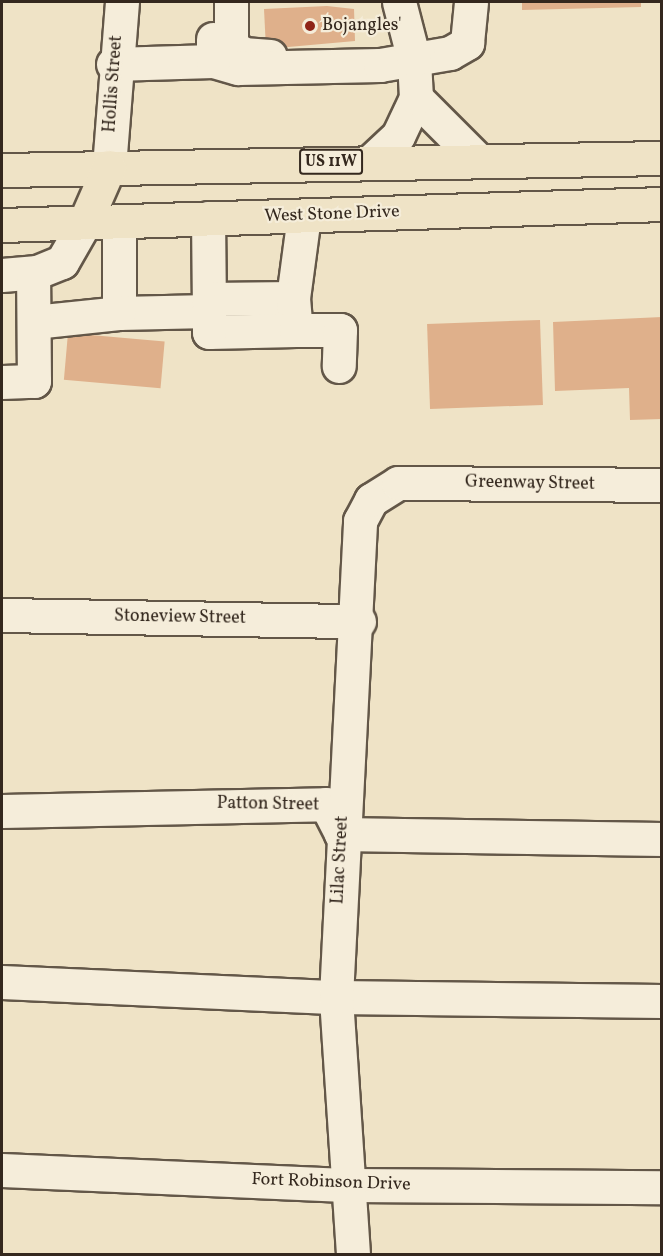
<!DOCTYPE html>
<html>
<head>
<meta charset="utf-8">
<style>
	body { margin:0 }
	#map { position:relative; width:663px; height:1256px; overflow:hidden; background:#efe3c6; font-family:Vollkorn,serif }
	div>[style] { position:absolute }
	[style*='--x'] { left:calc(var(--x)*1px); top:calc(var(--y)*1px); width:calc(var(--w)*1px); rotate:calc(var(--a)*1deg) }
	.building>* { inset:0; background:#dfb08b; transform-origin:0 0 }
	.roads { filter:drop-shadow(2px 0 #635748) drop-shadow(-2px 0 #635748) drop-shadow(0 2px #635748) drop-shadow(0 -2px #635748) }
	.minor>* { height:33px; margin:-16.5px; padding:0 16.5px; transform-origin:16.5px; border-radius:16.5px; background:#f5edda }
	.highway>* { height:33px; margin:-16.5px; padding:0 16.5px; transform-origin:16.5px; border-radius:16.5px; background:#efe3c6 }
	.dots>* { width:16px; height:16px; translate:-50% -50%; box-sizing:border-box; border:3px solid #f5edda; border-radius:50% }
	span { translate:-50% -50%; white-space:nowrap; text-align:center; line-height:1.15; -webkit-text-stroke:4.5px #f5edda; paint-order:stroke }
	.shield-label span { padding:2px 4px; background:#f5edda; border:2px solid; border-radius:4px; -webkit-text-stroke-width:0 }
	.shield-label { font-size:16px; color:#34281e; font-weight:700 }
	.poi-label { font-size:18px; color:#34281e }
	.left { translate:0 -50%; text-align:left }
	.street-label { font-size:18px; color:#34281e }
	.frame { position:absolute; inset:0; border:3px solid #34281e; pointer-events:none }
</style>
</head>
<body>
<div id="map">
	<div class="building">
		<i style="clip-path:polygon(522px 2px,641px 2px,641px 7px,522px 10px)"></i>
		<i style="clip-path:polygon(327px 6px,354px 9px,355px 41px,266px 49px,264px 9px)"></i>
		<i style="clip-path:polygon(662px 317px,662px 419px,630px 420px,629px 388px,555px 391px,553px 322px)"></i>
		<i style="left:540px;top:320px;width:85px;height:113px;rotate:88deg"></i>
		<i style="left:68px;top:333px;width:97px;height:47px;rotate:5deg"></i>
	</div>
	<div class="roads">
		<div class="minor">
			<i style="--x:231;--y:2;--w:43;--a:90"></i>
			<i style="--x:231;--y:45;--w:15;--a:37"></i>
			<i style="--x:243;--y:54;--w:27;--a:4"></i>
			<i style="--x:213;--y:61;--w:26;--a:16"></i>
			<i style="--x:238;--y:68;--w:142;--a:-1.2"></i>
			<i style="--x:380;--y:65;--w:71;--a:-9.7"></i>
			<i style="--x:450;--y:53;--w:20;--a:-30"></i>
			<i style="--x:467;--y:43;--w:41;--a:-84.4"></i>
			<i style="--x:113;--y:64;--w:100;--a:-1.7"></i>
			<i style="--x:213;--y:61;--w:22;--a:-90"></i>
			<i style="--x:416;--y:98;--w:88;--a:45"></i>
			<i style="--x:371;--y:161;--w:37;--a:-43"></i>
			<i style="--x:398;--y:136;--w:42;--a:-64.7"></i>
			<i style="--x:416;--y:98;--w:38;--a:-93"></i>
			<i style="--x:414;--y:60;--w:60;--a:-104.5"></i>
			<i style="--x:109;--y:167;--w:166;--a:-85.5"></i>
			<i style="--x:119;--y:221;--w:92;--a:90"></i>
			<i style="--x:119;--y:313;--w:90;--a:-1.3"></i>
			<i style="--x:209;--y:311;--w:93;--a:-90.6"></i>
			<i style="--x:2;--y:275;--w:35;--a:-5"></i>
			<i style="--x:37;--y:272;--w:27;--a:-22"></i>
			<i style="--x:62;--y:262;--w:46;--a:-60.1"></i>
			<i style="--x:293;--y:298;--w:83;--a:-82.4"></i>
			<i style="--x:209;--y:299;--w:84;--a:-0.7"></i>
			<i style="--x:293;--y:298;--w:32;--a:85"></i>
			<i style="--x:296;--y:330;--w:87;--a:178.7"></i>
			<i style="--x:209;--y:332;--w:21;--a:-90"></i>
			<i style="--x:34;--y:322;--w:85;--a:-6"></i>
			<i style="--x:296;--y:330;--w:44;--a:0"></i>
			<i style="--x:340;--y:330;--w:36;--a:92"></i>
			<i style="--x:2;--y:382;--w:32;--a:-2"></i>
			<i style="--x:34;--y:381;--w:108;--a:-90.5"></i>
			<i style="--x:2;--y:615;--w:357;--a:1"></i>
			<i style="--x:2;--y:811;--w:324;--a:-1.2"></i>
			<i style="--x:326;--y:804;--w:34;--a:63"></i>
			<i style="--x:341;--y:834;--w:321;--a:0.9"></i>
			<i style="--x:2;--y:982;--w:334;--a:2.6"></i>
			<i style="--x:336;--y:997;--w:326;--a:0.7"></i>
			<i style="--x:2;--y:1170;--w:349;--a:2.5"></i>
			<i style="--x:351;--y:1185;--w:311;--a:0.4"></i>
			<i style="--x:353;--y:1254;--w:258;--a:-93.8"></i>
			<i style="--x:336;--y:997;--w:477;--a:-87.1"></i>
			<i style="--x:360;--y:521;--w:24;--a:-62"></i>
			<i style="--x:371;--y:500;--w:32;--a:-32"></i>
			<i style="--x:398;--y:483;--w:264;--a:0.4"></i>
		</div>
		<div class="highway">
			<i style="--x:2;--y:170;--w:660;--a:-1.04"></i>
			<i style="--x:85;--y:222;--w:60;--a:-66.4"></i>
			<i style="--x:2;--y:225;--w:660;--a:-1.82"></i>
		</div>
	</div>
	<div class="dots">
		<i style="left:310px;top:26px;background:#8f2418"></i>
	</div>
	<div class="shield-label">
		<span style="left:331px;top:162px">US 11W</span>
	</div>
	<div class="poi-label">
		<span class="left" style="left:322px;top:26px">Bojangles'</span>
	</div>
	<div class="street-label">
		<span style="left:114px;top:84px;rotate:-86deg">Hollis Street</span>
		<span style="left:332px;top:215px;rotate:-2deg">West Stone Drive</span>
		<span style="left:530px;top:484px;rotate:1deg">Greenway Street</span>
		<span style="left:180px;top:618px;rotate:1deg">Stoneview Street</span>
		<span style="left:268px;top:805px;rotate:1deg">Patton Street</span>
		<span style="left:341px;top:860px;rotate:-87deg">Lilac Street</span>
		<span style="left:331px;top:1183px;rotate:2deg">Fort Robinson Drive</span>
	</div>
	<div class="frame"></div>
</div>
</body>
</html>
